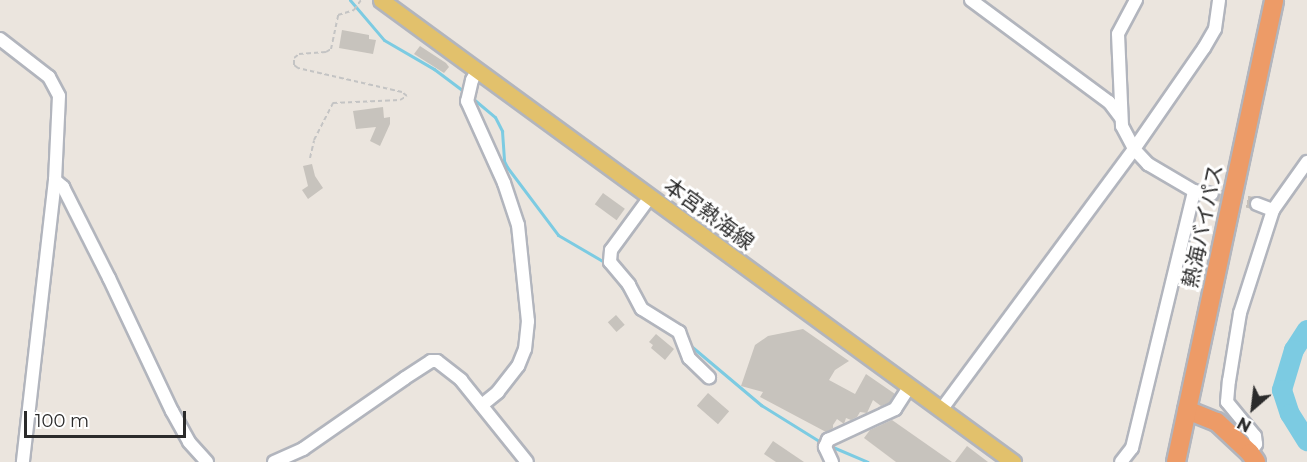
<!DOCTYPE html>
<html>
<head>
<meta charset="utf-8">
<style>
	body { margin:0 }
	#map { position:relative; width:1307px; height:462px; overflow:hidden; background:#ebe5de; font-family:Montserrat,"Noto Sans JP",sans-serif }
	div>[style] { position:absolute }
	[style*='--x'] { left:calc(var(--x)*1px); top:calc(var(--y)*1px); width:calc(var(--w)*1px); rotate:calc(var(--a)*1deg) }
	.stream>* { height:3px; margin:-1.5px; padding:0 1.5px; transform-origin:1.5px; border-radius:1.5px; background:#7ccbe2 }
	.river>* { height:20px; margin:-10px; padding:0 10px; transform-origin:10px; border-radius:10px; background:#7ccbe2 }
	.building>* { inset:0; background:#c7c3bd; transform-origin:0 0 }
	.minor-tunnel>* { height:12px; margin-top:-6px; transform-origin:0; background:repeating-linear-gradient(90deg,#c5c0ba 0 12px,transparent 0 18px) }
	.path>* { height:2px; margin-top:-1px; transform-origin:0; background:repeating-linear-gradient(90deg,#c4c4c4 0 4.5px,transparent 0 7.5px) }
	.roads { filter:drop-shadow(2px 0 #b2b5bd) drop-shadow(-2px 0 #b2b5bd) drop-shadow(0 2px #b2b5bd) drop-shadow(0 -2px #b2b5bd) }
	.minor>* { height:12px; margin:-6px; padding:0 6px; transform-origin:6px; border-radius:6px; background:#fff }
	.major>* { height:15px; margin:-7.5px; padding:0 7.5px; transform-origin:7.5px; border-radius:7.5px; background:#e2c16c }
	.highway>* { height:18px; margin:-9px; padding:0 9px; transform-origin:9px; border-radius:9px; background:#ed9b67 }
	span { translate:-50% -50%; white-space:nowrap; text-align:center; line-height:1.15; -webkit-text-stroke:6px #fff; paint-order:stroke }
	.street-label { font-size:21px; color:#2b2b2b }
	.north { position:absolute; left:1223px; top:378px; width:60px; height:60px; -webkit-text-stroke:4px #fff; paint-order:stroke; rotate:208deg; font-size:16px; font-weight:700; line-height:24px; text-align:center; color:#2b2b2b }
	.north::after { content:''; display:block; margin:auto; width:21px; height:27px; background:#2b2b2b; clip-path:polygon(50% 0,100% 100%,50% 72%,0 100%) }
	.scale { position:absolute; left:24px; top:411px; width:162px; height:27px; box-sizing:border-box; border:3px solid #2b2b2b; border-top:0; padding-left:8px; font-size:18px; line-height:21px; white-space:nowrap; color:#2b2b2b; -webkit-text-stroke:4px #fff; paint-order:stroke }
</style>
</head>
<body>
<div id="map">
	<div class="stream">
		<i style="--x:350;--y:0;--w:52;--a:49.6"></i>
		<i style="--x:384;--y:40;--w:58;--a:30.1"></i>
		<i style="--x:434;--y:69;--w:40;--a:37"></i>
		<i style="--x:471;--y:97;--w:31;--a:40"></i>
		<i style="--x:495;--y:117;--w:16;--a:63"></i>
		<i style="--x:502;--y:131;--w:30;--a:86"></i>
		<i style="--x:504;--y:161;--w:7;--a:63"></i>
		<i style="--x:507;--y:167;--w:85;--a:53.1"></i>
		<i style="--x:558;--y:235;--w:56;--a:30.3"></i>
		<i style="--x:614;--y:276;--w:32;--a:56"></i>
		<i style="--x:642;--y:315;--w:40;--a:34"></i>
		<i style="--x:691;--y:346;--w:92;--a:40.1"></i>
		<i style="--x:761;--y:405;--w:72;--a:31.9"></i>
		<i style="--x:828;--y:445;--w:43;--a:23"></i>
	</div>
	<div class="river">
		<i style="--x:1307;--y:330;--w:24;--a:123"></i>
		<i style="--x:1294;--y:350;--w:42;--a:106.7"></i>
		<i style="--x:1282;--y:390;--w:25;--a:72"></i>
		<i style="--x:1290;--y:414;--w:32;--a:58"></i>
	</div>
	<div class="building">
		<i style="clip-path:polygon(342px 30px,369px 35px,369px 39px,376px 40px,373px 54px,339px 48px)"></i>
		<i style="clip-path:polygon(420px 46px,446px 63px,449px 67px,444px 73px,414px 54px)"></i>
		<i style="clip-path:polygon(383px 107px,384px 118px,390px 117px,390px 124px,380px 146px,370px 141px,376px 127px,356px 129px,353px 111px)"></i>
		<i style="clip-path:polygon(312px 164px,315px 176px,323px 188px,308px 199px,302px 190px,308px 186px,303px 166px)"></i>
		<i style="left:603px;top:193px;width:27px;height:14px;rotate:36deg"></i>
		<i style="left:616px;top:315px;width:13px;height:11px;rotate:48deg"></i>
		<i style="clip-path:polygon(803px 329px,849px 361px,835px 370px,829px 380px,855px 394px,866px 374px,895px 394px,889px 403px,881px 406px,873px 400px,867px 413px,860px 412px,857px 417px,851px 420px,846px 418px,844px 424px,837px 419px,833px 425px,833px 428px,826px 432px,760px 397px,763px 392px,741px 386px,755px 345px,768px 336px)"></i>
		<i style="clip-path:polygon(656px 334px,674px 349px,665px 360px,651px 348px,653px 345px,649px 342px)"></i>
		<i style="left:708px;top:393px;width:28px;height:17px;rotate:41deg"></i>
		<i style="clip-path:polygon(892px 420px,952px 462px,896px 462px,864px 438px,870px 430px)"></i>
		<i style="clip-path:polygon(773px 441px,804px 462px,776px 462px,764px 454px)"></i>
		<i style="clip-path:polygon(967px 446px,988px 462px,955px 462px)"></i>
	</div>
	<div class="minor-tunnel">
		<i style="--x:1212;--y:194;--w:46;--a:12.5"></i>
	</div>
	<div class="path">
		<i style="--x:310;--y:158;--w:18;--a:-77"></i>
		<i style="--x:314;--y:140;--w:42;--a:-62.8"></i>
		<i style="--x:333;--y:103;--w:67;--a:-2.6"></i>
		<i style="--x:400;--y:100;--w:8;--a:-30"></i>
		<i style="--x:407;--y:96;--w:6;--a:-141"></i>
		<i style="--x:402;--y:92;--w:107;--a:-167"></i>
		<i style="--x:298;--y:68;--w:5;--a:-143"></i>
		<i style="--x:294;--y:65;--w:7;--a:-90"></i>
		<i style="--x:294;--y:58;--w:6;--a:-39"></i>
		<i style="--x:299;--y:54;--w:27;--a:-4"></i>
		<i style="--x:326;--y:52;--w:6;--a:-31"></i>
		<i style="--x:331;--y:49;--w:35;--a:-78"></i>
		<i style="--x:338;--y:15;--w:17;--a:-17"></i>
		<i style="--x:354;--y:10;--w:12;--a:-55"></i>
	</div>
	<div class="roads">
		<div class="minor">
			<i style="--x:971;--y:0;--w:172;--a:36.5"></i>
			<i style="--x:1109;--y:102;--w:20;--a:53"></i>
			<i style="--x:1136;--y:0;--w:38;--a:118"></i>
			<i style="--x:1118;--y:34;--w:92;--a:87.5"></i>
			<i style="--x:1122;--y:126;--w:26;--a:62"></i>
			<i style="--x:1134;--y:149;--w:21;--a:47"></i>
			<i style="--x:1148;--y:164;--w:53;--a:30.4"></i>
			<i style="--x:1194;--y:191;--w:18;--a:9"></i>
			<i style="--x:0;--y:39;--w:62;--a:37.8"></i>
			<i style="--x:49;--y:77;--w:21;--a:62"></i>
			<i style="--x:59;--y:96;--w:84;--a:92.7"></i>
			<i style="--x:55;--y:180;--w:284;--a:96.5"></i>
			<i style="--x:477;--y:71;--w:10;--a:119"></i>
			<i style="--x:472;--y:80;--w:22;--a:103"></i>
			<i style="--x:467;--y:101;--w:90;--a:65.7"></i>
			<i style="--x:504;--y:183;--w:44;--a:71.6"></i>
			<i style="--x:518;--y:225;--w:97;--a:84.1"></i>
			<i style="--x:528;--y:321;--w:28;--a:96"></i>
			<i style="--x:525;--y:349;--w:18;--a:112"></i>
			<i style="--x:518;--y:366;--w:33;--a:128"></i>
			<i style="--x:498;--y:392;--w:21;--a:141"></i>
			<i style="--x:55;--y:180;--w:11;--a:41"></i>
			<i style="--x:63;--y:187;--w:102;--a:63.2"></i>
			<i style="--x:109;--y:278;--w:147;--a:64.7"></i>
			<i style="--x:172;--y:411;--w:35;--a:61"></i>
			<i style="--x:189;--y:442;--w:27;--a:48"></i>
			<i style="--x:650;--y:197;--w:66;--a:126.3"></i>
			<i style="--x:611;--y:250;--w:12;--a:95"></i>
			<i style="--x:610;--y:262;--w:30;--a:50"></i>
			<i style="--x:629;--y:285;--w:27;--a:62"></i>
			<i style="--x:642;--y:309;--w:44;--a:31.9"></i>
			<i style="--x:679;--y:332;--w:28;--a:69"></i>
			<i style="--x:689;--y:358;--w:28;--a:44"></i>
			<i style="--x:1257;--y:204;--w:17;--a:21"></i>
			<i style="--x:1273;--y:210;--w:59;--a:-54.7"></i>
			<i style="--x:941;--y:410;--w:325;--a:-53.5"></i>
			<i style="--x:1134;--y:149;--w:123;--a:-55.3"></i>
			<i style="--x:1204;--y:48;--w:22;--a:-60"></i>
			<i style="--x:1215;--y:29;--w:29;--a:-82"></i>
			<i style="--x:1250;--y:453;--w:11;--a:-56"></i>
			<i style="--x:1256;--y:444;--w:8;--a:-97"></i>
			<i style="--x:1255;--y:436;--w:44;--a:-129.5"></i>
			<i style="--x:1227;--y:402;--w:21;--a:-85"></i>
			<i style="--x:1229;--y:381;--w:69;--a:-80.8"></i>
			<i style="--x:1240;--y:313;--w:108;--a:-72.2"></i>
			<i style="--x:274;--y:462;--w:32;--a:-24"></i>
			<i style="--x:303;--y:449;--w:124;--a:-34.8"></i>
			<i style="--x:405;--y:378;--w:31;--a:-33"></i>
			<i style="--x:431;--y:361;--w:6;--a:0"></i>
			<i style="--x:437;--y:361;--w:31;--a:38"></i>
			<i style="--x:461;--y:380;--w:105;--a:51.2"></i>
			<i style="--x:832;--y:462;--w:17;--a:-115"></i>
			<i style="--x:825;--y:447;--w:8;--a:-67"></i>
			<i style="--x:828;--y:440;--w:74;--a:-24.8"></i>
			<i style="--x:895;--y:409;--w:27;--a:-57"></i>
			<i style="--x:1121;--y:462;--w:18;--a:-52"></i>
			<i style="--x:1132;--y:448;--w:264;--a:-76.4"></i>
		</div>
		<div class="major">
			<i style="--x:381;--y:0;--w:783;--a:36.17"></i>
		</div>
		<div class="highway">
			<i style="--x:1187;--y:410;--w:32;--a:22"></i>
			<i style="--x:1217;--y:422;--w:45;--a:43.2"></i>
			<i style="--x:1250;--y:453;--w:11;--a:56"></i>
			<i style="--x:1176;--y:462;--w:472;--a:-78"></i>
		</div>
	</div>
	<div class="street-label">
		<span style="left:709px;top:214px;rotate:36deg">本宮熱海線</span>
		<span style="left:1203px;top:226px;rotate:-78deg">熱海バイパス</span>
	</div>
	<div class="north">N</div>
	<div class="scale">100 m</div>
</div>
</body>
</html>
